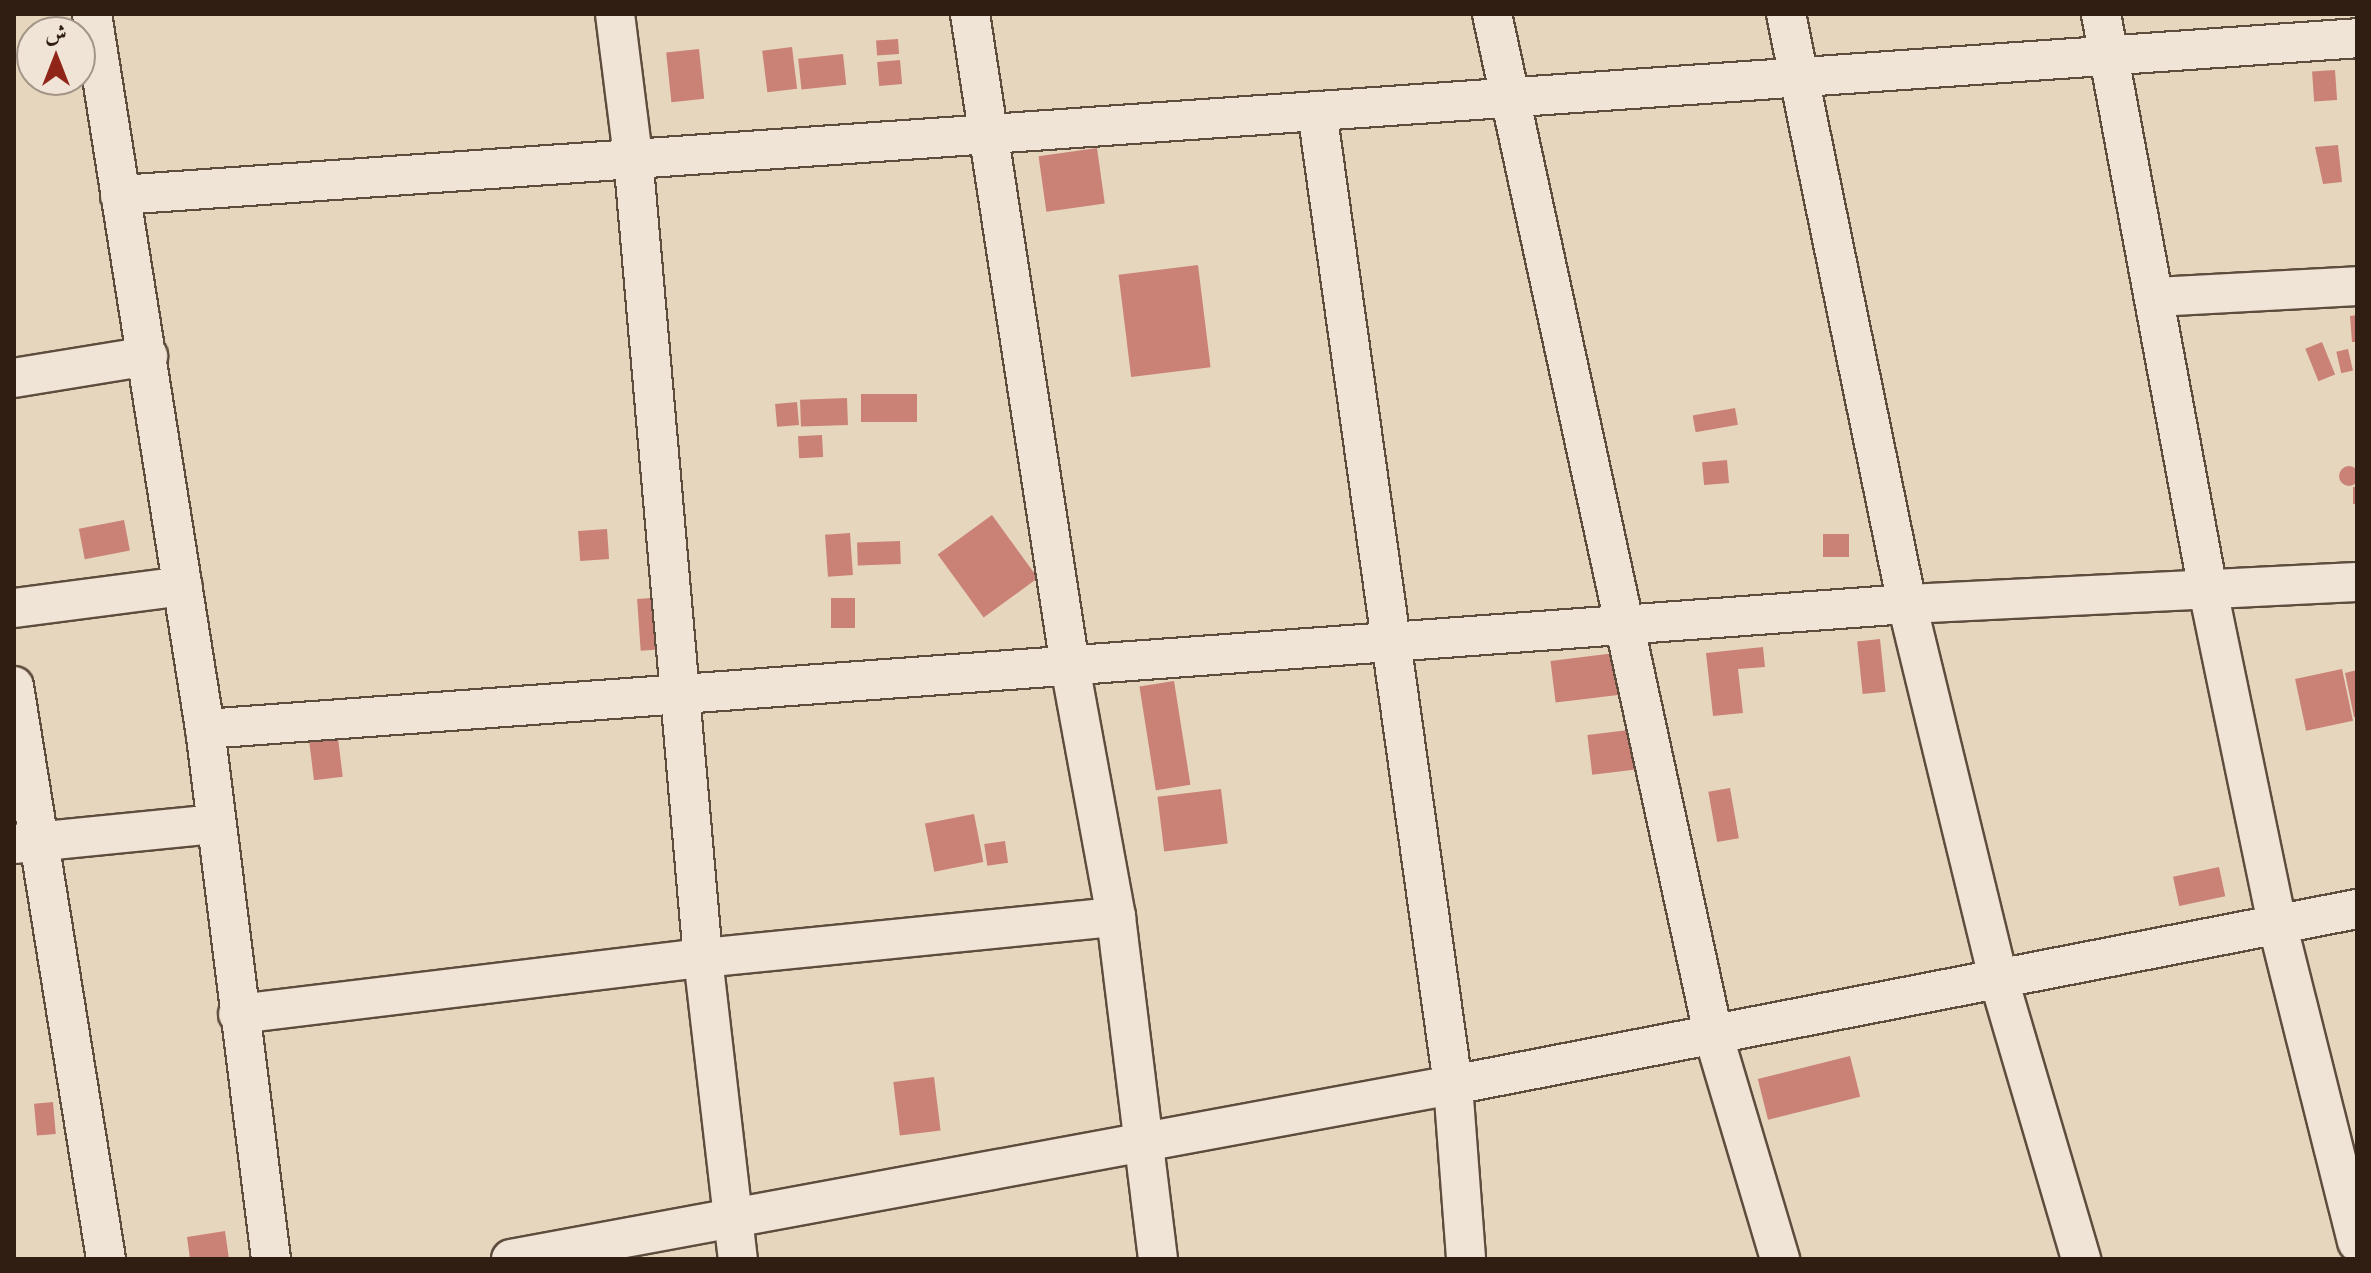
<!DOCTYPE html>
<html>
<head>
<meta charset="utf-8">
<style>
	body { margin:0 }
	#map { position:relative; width:2371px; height:1273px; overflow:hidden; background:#e7d6be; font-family:Cardo,Amiri,serif }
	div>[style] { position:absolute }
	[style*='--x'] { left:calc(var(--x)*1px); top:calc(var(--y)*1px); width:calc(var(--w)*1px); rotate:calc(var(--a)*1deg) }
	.building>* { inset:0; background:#ca8176; transform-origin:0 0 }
	.round { border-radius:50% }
	.roads { filter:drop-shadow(2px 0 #5e4c3d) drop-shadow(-2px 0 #5e4c3d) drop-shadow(0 2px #5e4c3d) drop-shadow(0 -2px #5e4c3d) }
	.minor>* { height:38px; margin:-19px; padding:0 19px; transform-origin:19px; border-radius:19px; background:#efe4d5 }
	span { translate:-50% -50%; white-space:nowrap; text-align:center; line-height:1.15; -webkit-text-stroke:6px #efe4d5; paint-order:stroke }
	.frame { position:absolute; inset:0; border:16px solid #311e12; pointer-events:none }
	.north { position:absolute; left:16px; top:16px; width:80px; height:80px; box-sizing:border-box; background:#efe4d5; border:2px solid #a39587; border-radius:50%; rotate:0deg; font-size:22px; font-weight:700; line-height:32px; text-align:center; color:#311e12 }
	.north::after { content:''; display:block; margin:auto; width:28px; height:36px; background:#8f2418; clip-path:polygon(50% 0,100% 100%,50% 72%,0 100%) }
</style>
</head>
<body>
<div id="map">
	<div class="building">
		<i style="left:898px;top:39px;width:15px;height:22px;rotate:86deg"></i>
		<i style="left:792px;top:47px;width:42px;height:30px;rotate:83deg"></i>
		<i style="left:699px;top:49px;width:50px;height:33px;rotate:84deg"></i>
		<i style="left:843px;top:54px;width:31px;height:45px;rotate:84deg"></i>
		<i style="left:900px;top:60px;width:24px;height:23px;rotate:85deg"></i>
		<i style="left:2335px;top:70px;width:30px;height:23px;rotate:86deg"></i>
		<i style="clip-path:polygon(2338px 145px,2342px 182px,2323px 184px,2315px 147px)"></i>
		<i style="left:1097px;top:148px;width:56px;height:59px;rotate:82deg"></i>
		<i style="left:1198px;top:265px;width:103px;height:80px;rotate:83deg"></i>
		<i style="clip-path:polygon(2357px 315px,2357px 342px,2352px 342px,2350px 316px)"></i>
		<i style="left:2322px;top:342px;width:35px;height:18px;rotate:68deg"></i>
		<i style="left:2348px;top:349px;width:22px;height:12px;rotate:77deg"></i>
		<i style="left:861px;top:394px;width:56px;height:28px"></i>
		<i style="left:847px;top:398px;width:27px;height:47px;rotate:88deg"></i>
		<i style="left:797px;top:402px;width:23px;height:22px;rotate:85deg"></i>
		<i style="left:1735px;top:408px;width:17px;height:43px;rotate:80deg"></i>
		<i style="left:822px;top:435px;width:22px;height:24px;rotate:87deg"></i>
		<i style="left:1727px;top:460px;width:23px;height:25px;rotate:85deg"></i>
		<i class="round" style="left:2339px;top:466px;width:20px;height:20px"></i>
		<i style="left:2353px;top:487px;width:4px;height:17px"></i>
		<i style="left:992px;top:515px;width:78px;height:67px;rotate:54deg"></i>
		<i style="left:124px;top:520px;width:31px;height:46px;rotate:79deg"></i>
		<i style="left:607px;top:529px;width:30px;height:29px;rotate:86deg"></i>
		<i style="left:850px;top:533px;width:42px;height:25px;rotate:86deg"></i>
		<i style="left:1849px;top:534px;width:23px;height:26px;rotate:90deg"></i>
		<i style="left:900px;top:541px;width:23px;height:43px;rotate:88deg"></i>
		<i style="left:665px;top:597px;width:52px;height:28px;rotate:86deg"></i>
		<i style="left:831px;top:598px;width:24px;height:30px"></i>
		<i style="left:1880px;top:639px;width:53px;height:23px;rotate:84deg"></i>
		<i style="clip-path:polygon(1763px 647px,1765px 667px,1738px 669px,1743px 713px,1713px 716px,1706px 653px)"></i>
		<i style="left:1615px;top:653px;width:42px;height:65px;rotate:83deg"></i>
		<i style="left:2342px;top:669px;width:53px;height:48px;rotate:78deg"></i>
		<i style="clip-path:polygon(2357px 670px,2357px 717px,2354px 717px,2345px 673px)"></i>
		<i style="left:1174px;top:681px;width:105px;height:35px;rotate:81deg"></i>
		<i style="left:1637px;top:729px;width:40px;height:50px;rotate:83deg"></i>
		<i style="left:338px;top:738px;width:39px;height:29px;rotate:83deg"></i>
		<i style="left:1730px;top:788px;width:51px;height:22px;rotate:80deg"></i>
		<i style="left:1221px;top:789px;width:55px;height:64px;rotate:83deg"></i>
		<i style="left:974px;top:814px;width:49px;height:50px;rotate:79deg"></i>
		<i style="left:1005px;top:841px;width:22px;height:21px;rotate:82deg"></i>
		<i style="left:2219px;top:867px;width:30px;height:47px;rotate:78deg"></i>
		<i style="left:1850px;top:1056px;width:42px;height:95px;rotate:76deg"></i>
		<i style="left:934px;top:1077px;width:54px;height:41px;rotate:83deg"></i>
		<i style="left:53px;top:1102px;width:32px;height:19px;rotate:85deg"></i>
		<i style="clip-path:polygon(225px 1231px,229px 1259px,190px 1259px,187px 1237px)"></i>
	</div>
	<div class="roads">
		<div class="minor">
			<i style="--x:92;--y:14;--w:724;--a:81.02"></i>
			<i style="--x:205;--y:729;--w:534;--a:82.9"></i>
			<i style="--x:615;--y:14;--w:143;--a:82.8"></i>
			<i style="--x:633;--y:156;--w:805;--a:85.01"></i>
			<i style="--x:703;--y:958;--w:303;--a:83.4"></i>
			<i style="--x:970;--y:14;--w:660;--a:81.28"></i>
			<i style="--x:1070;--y:666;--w:255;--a:79.6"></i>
			<i style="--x:1116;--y:917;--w:345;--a:83"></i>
			<i style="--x:1492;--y:14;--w:1044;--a:77.77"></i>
			<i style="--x:1713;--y:1034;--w:235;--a:73.4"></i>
			<i style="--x:1786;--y:14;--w:602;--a:78.41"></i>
			<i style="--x:1907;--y:604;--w:387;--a:76.3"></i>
			<i style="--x:1999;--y:980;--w:291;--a:73.6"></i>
			<i style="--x:2101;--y:14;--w:586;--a:79.48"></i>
			<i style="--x:2208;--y:590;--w:340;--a:78.3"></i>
			<i style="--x:2277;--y:923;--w:329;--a:75.9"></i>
			<i style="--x:1317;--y:111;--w:983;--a:82.05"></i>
			<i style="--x:1453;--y:1085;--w:174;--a:85.7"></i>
			<i style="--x:120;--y:195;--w:2243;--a:-4.01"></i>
			<i style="--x:2156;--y:297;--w:201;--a:-3.1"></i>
			<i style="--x:14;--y:378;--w:136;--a:-9.3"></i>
			<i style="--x:14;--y:608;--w:170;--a:-7.4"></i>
			<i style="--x:14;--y:686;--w:580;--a:80.88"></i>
			<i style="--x:205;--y:729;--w:1707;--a:-4.2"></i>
			<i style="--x:1907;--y:604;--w:451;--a:-2.8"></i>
			<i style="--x:14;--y:844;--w:202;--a:-5.7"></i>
			<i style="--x:238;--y:1014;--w:468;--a:-6.9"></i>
			<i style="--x:703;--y:958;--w:415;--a:-5.7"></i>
			<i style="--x:511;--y:1259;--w:958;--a:-10.47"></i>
			<i style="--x:1453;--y:1085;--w:921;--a:-11.02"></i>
		</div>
	</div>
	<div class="frame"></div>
	<div class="north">ش</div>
</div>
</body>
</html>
